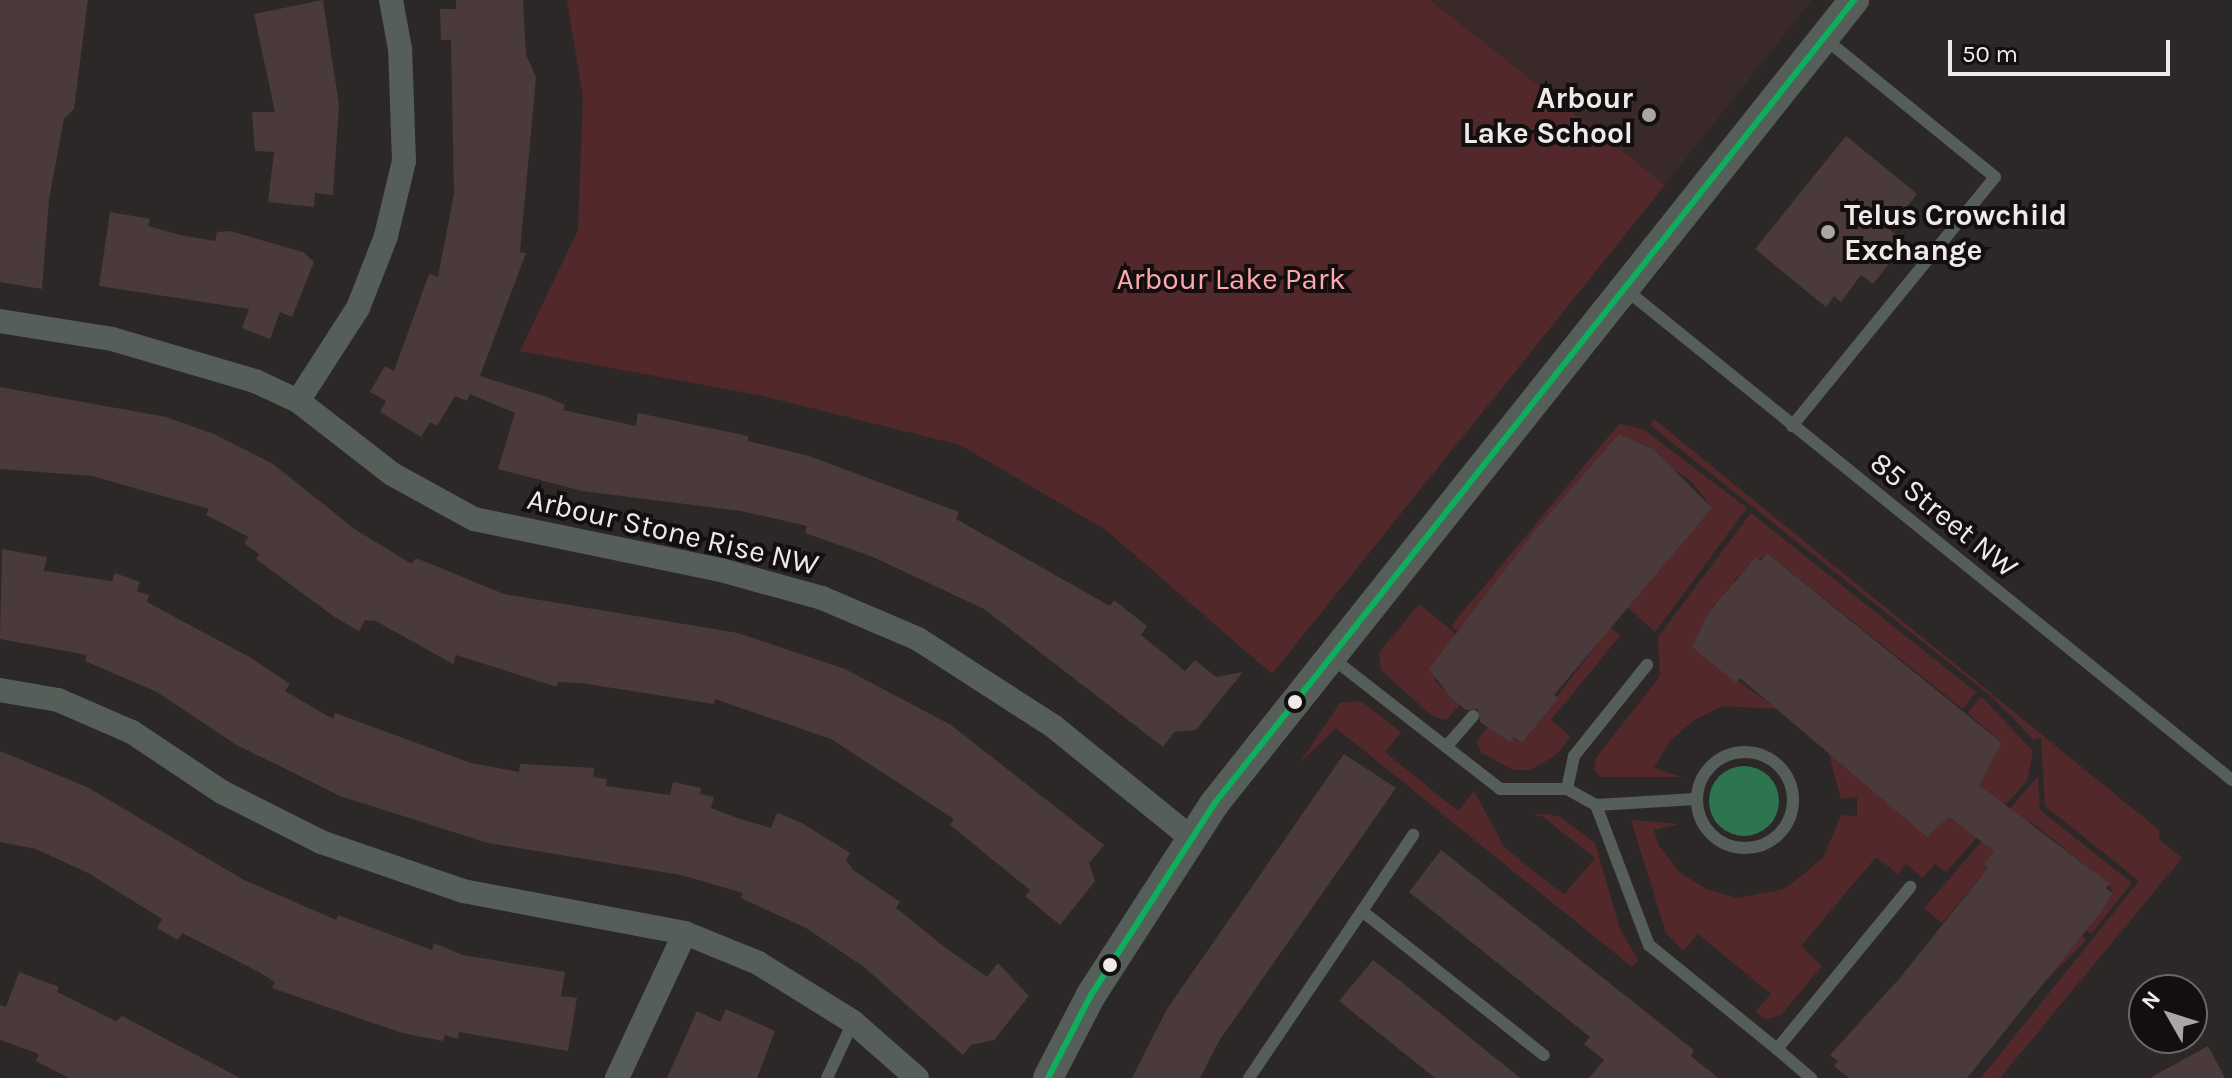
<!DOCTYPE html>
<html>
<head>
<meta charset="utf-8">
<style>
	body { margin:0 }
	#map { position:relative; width:2232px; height:1078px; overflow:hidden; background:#2d2828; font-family:Karla,sans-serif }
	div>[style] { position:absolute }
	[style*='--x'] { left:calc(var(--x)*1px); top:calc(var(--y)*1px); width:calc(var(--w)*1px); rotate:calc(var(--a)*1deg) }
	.built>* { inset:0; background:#392929 }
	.green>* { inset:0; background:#52282b; transform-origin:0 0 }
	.water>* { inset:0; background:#2f7451 }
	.round { border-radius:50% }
	.building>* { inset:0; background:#4a3a3b }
	.service>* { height:12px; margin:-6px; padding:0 6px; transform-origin:6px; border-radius:6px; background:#555e58 }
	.service>.ring { margin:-6px; padding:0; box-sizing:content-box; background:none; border:12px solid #555e58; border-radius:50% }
	.minor>* { height:24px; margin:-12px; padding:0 12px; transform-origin:12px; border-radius:12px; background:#555e58 }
	.tertiary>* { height:30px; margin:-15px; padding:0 15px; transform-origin:15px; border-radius:15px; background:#555e58 }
	.bus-1>* { height:6px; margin:-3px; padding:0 3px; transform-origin:3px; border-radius:3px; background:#0daf5c }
	.dots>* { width:22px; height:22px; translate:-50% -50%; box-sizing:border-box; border:4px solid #140f0f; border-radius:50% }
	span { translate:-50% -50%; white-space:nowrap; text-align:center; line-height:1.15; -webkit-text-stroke:8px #140f0f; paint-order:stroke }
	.poi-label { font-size:30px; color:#f0e9e9; font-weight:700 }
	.right { translate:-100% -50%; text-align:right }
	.left { translate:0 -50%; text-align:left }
	.park-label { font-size:30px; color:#ffa8ab }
	.street-label { font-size:30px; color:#f0e9e9 }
	.north { position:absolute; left:2128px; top:974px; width:80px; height:80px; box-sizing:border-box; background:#140f0f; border:2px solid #6c6666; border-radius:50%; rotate:309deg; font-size:22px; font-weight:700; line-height:32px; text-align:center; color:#f0e9e9 }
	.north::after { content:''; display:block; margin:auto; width:28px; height:36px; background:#aca5a5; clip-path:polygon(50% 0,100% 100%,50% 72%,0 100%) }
	.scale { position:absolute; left:1948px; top:40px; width:222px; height:36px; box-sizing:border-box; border:4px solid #f0e9e9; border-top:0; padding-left:10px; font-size:24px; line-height:28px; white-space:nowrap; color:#f0e9e9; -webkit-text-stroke:6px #140f0f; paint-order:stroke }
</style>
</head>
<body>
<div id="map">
	<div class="built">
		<i style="clip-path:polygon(1430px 0,1812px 0,1665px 185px)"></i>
	</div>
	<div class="green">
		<i style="clip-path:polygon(567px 0,1430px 0,1665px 185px,1272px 674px,1106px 530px,960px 445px,763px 396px,520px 351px,578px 230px,583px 97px)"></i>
		<i style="clip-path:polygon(1654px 419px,2159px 830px,2159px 839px,2182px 858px,2000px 1078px,1981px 1078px,2139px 881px,2045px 806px,2041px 737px,2034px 740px,1992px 697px,1650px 425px)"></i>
		<i style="clip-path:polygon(1619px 424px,1643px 429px,1747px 508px,1655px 632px,1626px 606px,1712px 508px,1689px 479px,1656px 460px,1660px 455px,1653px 449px,1619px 434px,1459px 632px,1451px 626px)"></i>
		<i style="clip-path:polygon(1751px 513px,1976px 692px,1963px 709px,1767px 553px,1736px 578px,1720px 608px,1714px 604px,1692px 647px,1777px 709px,1723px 706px,1694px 720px,1670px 741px,1654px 768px,1681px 777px,1601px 777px,1594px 770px,1596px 758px,1660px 676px,1658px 637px)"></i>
		<i style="clip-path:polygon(1419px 604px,1457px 635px,1434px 680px,1460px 705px,1446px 720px,1432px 716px,1381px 670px,1379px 653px)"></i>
		<i style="clip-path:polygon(1610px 627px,1620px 636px,1551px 720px,1571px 737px,1556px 755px,1530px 770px,1514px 770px,1481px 753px,1477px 741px,1489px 725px,1522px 743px)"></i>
		<i style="clip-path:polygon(1981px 696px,2033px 751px,2027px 781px,1946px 872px,1935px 864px,1922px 878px,1906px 864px,1898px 874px,1876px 857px,1801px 946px,1822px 966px,1781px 1015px,1766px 1019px,1755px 1012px,1771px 994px,1698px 934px,1683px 951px,1666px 933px,1631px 820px,1679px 824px,1654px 830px,1659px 846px,1679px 872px,1706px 889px,1738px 898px,1785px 889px,1823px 858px,1841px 815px,1857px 816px,1857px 797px,1841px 799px,1828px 751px,1927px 837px,1949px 817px,1961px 826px,1988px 792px,1979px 785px,2002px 743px,1968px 713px)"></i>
		<i style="clip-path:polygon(1361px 701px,1401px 732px,1385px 752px,1458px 811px,1474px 791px,1505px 848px,1564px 895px,1595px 858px,1542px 816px,1532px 815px,1545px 814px,1561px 817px,1595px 843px,1620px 929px,1638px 960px,1632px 967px,1336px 728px,1299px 764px,1340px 703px)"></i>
		<i style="clip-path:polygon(2038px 776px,2040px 810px,2132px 883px,2091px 934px,2086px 930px,2113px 894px,2109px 884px,2031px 822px,1984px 864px,1988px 868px,1942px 923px,1924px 908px)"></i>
		<i style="left:2082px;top:936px;width:6px;height:175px;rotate:45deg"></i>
	</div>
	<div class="water">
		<i class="round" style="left:1709px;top:766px;width:70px;height:70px"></i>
	</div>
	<div class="building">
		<i style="clip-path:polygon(0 0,88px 0,74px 109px,64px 119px,49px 199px,42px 289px,0 282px)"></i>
		<i style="clip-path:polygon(323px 0,339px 105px,333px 195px,315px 193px,314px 207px,268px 202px,274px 152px,255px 151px,252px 112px,275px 112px,254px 14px)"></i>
		<i style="clip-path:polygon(456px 0,523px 0,526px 55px,536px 77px,520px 252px,526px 253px,480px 376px,547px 397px,565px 405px,563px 410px,636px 426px,638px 413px,748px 436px,748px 441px,809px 456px,959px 512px,956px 519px,1110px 606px,1114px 600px,1147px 626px,1141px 635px,1185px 671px,1195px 660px,1216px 677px,1243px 672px,1196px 730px,1174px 732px,1163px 747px,984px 609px,873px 557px,805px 533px,807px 526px,741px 511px,582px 491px,498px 469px,515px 413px,470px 394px,467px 401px,455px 396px,437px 426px,430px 422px,421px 437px,380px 412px,386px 401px,370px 392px,385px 366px,394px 371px,429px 274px,438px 277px,454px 194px,451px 40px,441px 40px,440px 9px,456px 9px)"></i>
		<i style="clip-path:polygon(1846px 136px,1917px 194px,1889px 229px,1906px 243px,1873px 284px,1861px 275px,1841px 302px,1834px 296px,1826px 307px,1755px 249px)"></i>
		<i style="clip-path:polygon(110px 212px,150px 219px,148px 226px,180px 235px,215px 241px,217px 232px,230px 231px,303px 252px,314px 262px,292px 317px,280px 312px,270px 339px,242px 328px,249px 309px,99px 286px)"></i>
		<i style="clip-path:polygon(0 387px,166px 417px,214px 434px,273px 464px,356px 530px,412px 564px,416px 558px,504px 594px,738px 633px,845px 669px,951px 725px,1104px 845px,1089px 863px,1095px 881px,1060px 925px,1025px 896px,1030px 890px,950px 825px,954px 819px,831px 739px,715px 699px,714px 704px,581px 683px,558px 682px,557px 687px,456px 655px,453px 664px,376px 621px,365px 620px,359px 631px,336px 618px,256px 559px,259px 554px,244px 543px,249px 537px,206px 515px,209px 509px,92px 476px,0 469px)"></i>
		<i style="clip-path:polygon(1619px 434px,1653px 449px,1712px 508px,1554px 695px,1558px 698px,1522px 743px,1514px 737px,1510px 742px,1480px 722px,1478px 709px,1466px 710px,1451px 698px,1429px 669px,1533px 533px)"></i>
		<i style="clip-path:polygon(2px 549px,47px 557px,44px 571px,112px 581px,115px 573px,140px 582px,137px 591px,149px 595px,147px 602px,251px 658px,290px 684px,285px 691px,333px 719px,335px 713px,471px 763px,519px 772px,520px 764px,594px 768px,593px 777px,607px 779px,606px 786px,670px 795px,673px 782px,701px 788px,700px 794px,714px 797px,711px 808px,737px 818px,771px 828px,777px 813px,802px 823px,850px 853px,846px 860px,853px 870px,900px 902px,896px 908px,947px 949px,987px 977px,998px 963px,1029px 996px,994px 1040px,971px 1045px,963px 1055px,864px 967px,806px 928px,741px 898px,743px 893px,681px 875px,488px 843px,340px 796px,235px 744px,157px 692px,85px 661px,87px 655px,0 639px)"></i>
		<i style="clip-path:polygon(1767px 553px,2002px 743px,1979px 785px,2110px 884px,2106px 888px,2113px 894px,2101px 912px,1967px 1078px,1849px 1078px,1834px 1066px,1838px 1061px,1830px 1055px,1899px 979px,1988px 868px,1984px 864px,1994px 851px,1949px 817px,1927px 837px,1740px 678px,1736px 683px,1692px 647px,1709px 612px,1756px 557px,1760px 561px)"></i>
		<i style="clip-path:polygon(0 751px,87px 787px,244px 880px,336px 920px,338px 915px,432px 950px,434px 943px,463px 955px,565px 972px,561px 996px,577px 998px,568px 1051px,459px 1032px,458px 1039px,445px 1035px,443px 1041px,402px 1033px,272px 988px,275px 982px,259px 972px,182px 933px,178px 940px,157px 928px,162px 919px,90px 874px,36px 849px,0 842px)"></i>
		<i style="clip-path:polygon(1344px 754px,1396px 788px,1219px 1041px,1200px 1078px,1132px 1078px,1167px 1009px)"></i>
		<i style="clip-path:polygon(1441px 850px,1694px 1050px,1691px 1056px,1718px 1078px,1589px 1078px,1604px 1060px,1584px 1044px,1590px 1037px,1409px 892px)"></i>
		<i style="clip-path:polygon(1373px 960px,1404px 984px,1520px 1078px,1435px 1078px,1339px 1001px)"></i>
		<i style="clip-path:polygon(19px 972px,59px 987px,57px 992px,116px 1021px,122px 1016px,240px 1078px,69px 1078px,36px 1061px,39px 1054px,0 1040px,0 1005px,6px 1007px)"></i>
		<i style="clip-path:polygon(726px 1009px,775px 1031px,757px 1078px,667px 1078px,697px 1011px,720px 1022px)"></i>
		<i style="clip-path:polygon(2208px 1046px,2225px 1078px,2150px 1078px)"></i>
	</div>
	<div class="service">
		<i style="--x:1625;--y:289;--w:781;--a:38.97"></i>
		<i style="--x:1792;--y:426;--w:321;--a:-50.8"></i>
		<i style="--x:1995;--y:177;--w:220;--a:-140.9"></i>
		<i style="--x:1332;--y:658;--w:213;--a:37.9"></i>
		<i style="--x:1500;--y:789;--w:67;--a:0"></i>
		<i style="--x:1567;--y:789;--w:33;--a:29"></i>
		<i style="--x:1596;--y:805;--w:100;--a:-3.4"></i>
		<i style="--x:1446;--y:747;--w:41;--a:-48.9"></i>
		<i class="ring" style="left:1697px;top:752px;width:84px;height:84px"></i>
		<i style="--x:1567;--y:789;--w:34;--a:-78"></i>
		<i style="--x:1574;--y:756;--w:117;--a:-51.3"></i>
		<i style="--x:1596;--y:805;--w:150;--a:69.3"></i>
		<i style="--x:1649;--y:945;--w:165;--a:39.1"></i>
		<i style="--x:1777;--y:1049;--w:210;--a:-50.6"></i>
		<i style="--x:1362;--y:911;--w:92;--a:-56.1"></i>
		<i style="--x:1777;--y:1049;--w:45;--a:40.5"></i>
		<i style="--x:827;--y:1078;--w:62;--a:-65.1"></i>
		<i style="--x:1249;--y:1078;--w:202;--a:-55.9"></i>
		<i style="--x:1362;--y:911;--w:232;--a:38.4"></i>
	</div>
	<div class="minor">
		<i style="--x:0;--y:321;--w:113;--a:9.1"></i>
		<i style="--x:112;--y:339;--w:149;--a:16.4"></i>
		<i style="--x:255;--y:381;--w:47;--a:24.9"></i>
		<i style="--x:298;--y:401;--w:119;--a:37.8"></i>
		<i style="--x:392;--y:474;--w:94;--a:28.8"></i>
		<i style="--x:474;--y:519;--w:252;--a:11.7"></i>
		<i style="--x:721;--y:570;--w:105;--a:15.5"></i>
		<i style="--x:822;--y:598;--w:104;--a:23.1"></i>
		<i style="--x:918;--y:639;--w:161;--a:32.8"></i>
		<i style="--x:1053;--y:726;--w:176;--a:39"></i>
		<i style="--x:298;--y:401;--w:111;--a:-57.2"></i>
		<i style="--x:358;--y:308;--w:77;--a:-68.7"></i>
		<i style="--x:386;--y:236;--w:77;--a:-76.5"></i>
		<i style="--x:404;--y:161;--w:112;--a:-92"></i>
		<i style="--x:400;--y:49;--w:50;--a:-100.4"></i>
		<i style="--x:0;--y:690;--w:59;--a:9.8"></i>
		<i style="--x:58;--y:700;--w:81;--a:23.4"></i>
		<i style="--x:132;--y:732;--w:108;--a:33.7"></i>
		<i style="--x:222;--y:792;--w:111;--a:26.8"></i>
		<i style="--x:321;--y:842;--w:150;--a:19"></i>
		<i style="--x:463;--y:891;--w:226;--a:10.7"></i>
		<i style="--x:685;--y:933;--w:79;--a:22.3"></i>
		<i style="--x:758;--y:963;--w:112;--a:31.8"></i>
		<i style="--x:853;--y:1022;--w:85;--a:41.2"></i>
		<i style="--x:617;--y:1078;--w:160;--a:-64.9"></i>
	</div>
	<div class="tertiary">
		<i style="--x:1048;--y:1078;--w:93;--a:-62.6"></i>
		<i style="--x:1091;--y:995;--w:227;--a:-57.2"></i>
		<i style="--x:1214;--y:804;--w:1028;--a:-51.48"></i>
	</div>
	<div class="bus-1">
		<i style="--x:1048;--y:1078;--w:93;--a:-62.6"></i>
		<i style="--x:1091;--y:995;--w:227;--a:-57.2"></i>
		<i style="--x:1214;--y:804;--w:1028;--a:-51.48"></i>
	</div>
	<div class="dots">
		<i style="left:1649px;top:115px;background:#aca5a5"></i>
		<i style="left:1828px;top:232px;background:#aca5a5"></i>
		<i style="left:1295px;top:702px;background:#f0e9e9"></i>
		<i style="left:1110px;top:965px;background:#f0e9e9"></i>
	</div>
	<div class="poi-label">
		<span class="right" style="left:1633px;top:115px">Arbour<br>Lake School</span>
		<span class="left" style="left:1844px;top:232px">Telus Crowchild<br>Exchange</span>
	</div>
	<div class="park-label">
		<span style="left:1231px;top:279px">Arbour Lake Park</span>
	</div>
	<div class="street-label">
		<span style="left:1944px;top:515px;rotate:39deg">85 Street NW</span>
		<span style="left:673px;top:532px;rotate:13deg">Arbour Stone Rise NW</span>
	</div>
	<div class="north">N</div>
	<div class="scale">50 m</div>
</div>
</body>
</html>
